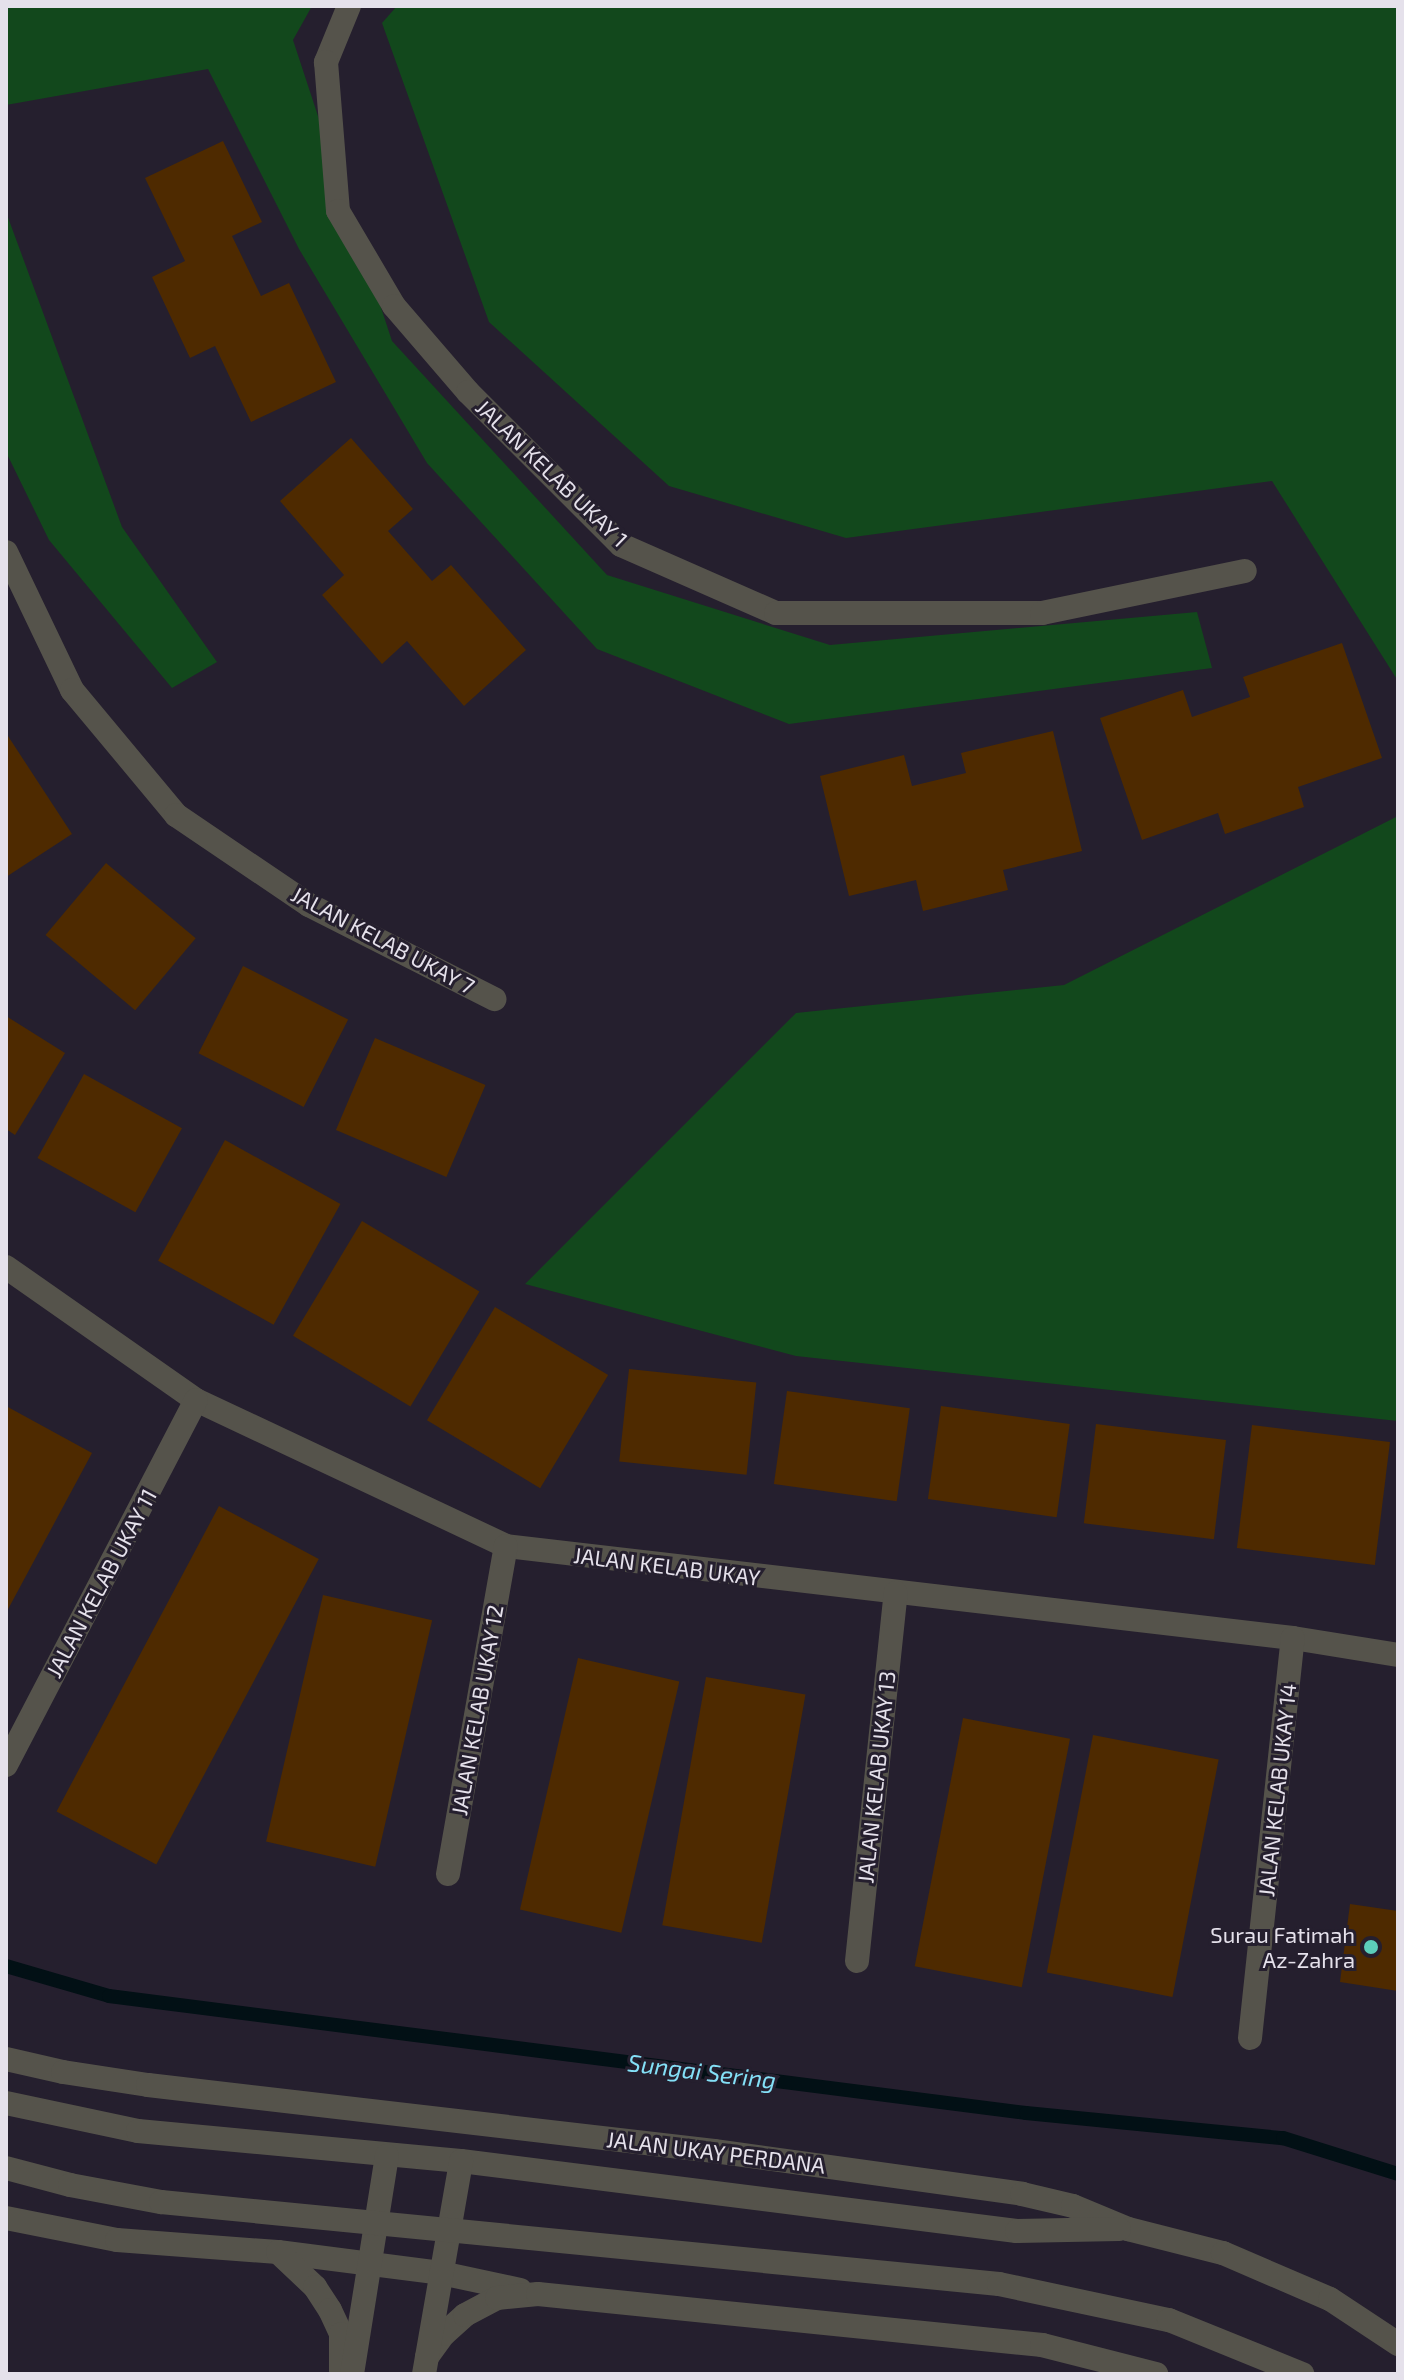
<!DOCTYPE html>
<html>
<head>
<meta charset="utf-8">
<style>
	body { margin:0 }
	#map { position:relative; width:1404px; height:2380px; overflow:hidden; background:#251f2e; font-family:"Exo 2",sans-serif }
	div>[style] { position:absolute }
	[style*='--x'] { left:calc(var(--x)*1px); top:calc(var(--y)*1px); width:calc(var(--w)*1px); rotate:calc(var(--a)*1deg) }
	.green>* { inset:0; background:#12481c }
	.stream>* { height:14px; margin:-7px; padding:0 7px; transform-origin:7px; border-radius:7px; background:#021015 }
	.building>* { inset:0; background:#4e2a00; transform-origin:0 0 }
	.minor>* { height:24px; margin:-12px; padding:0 12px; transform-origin:12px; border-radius:12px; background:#55534b }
	.minor-bridge>* { height:24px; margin:-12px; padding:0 12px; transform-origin:12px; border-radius:12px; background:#55534b }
	.dots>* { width:22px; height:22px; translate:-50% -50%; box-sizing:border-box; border:4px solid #251f2e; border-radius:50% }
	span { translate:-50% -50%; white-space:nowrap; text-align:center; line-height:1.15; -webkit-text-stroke:6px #251f2e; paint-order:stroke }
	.street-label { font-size:22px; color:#e5e1eb }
	.poi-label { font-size:22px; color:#e5e1eb }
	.right { translate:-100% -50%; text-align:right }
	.water-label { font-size:24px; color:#84e0f7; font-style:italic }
	.frame { position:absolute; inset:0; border:8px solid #e5e1eb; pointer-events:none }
</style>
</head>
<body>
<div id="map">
	<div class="green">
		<i style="clip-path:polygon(6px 6px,312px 6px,293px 40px,392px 341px,607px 575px,830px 645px,1197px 612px,1212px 668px,789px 724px,597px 649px,427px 463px,299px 249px,208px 69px,6px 105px)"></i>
		<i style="clip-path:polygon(397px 6px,1398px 6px,1398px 681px,1272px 481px,846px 538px,669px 486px,489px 322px,382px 23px)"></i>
		<i style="clip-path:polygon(6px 212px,122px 527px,217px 662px,172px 688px,49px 540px,6px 452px)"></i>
		<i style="clip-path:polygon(1398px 816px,1398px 1421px,796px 1356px,525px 1284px,796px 1013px,1064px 985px)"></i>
	</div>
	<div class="stream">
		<i style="--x:6;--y:1966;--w:107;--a:16.2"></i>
		<i style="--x:109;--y:1996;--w:924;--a:7.27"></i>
		<i style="--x:1026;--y:2113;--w:258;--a:5.6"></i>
		<i style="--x:1283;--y:2138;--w:121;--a:17.4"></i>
	</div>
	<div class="building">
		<i style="clip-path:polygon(223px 141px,262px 222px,232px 236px,261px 296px,289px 283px,336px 382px,251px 422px,215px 346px,190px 358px,152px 277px,185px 261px,145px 178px)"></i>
		<i style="clip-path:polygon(351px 438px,413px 509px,388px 531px,432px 581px,451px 565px,526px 650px,464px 706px,407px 641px,382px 664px,322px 595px,344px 575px,280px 501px)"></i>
		<i style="clip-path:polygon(1342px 643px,1382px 758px,1298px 787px,1304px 807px,1225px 834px,1218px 813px,1142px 840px,1100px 718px,1183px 690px,1192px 717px,1250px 697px,1243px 677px)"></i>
		<i style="clip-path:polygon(1053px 731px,1082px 851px,1003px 870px,1008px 890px,923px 911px,916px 880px,849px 896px,820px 776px,904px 755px,912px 786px,966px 773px,961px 753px)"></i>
		<i style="clip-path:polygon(6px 733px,72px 834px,6px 877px)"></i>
		<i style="left:106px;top:863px;width:117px;height:94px;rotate:40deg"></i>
		<i style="left:243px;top:966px;width:118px;height:98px;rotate:27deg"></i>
		<i style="clip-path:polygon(6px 1016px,65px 1053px,15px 1135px,6px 1129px)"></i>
		<i style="left:375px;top:1038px;width:120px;height:100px;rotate:23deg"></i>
		<i style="left:84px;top:1074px;width:112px;height:96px;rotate:29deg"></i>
		<i style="left:225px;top:1140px;width:132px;height:138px;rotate:29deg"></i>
		<i style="left:362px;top:1221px;width:137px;height:134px;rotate:31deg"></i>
		<i style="left:495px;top:1307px;width:132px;height:132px;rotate:31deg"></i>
		<i style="left:629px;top:1369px;width:128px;height:93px;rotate:6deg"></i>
		<i style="left:787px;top:1391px;width:124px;height:94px;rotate:8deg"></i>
		<i style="clip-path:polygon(6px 1406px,92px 1453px,6px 1613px)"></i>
		<i style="left:941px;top:1406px;width:130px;height:94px;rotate:8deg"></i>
		<i style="left:1096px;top:1424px;width:131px;height:100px;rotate:7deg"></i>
		<i style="left:1252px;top:1425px;width:139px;height:124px;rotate:7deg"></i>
		<i style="left:219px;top:1506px;width:113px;height:346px;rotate:28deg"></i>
		<i style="left:323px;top:1595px;width:112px;height:253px;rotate:13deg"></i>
		<i style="left:578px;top:1658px;width:104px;height:258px;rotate:13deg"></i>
		<i style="left:706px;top:1677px;width:101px;height:252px;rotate:10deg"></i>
		<i style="left:963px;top:1718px;width:109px;height:253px;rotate:11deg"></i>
		<i style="left:1093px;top:1735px;width:128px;height:242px;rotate:11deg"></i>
		<i style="clip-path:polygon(1350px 1904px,1398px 1911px,1398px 1991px,1340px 1982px)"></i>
	</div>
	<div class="minor">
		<i style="--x:349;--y:6;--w:61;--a:112.3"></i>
		<i style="--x:326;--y:62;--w:149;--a:85.4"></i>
		<i style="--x:338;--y:211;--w:110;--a:59.5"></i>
		<i style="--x:394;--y:306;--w:113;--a:49.3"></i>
		<i style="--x:468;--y:392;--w:216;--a:45"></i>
		<i style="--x:621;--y:545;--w:169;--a:23.7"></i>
		<i style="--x:776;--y:613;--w:266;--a:0"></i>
		<i style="--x:1042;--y:613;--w:207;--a:-11.7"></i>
		<i style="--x:6;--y:552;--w:153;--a:64.4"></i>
		<i style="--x:72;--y:690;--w:163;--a:50.2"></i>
		<i style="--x:176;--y:815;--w:161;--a:34.1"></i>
		<i style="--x:309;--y:905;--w:208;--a:26.9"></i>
		<i style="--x:6;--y:1267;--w:232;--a:35"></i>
		<i style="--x:196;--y:1400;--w:343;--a:25.2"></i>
		<i style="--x:506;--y:1546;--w:792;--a:6.67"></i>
		<i style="--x:1293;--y:1638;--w:106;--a:9.2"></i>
		<i style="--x:6;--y:1765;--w:411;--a:-62.5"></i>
		<i style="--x:448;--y:1874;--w:333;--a:-80"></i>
		<i style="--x:857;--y:1961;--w:370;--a:-84"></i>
		<i style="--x:1250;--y:2038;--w:402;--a:-83.9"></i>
		<i style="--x:6;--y:2059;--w:58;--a:12.8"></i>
		<i style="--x:63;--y:2072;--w:86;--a:8.7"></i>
		<i style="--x:148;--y:2085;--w:570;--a:6.65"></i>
		<i style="--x:714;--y:2151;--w:311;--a:7.9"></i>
		<i style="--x:1022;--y:2194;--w:52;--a:13.2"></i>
		<i style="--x:1073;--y:2206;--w:60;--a:22.7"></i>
		<i style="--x:1128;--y:2229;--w:98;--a:14.2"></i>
		<i style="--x:1223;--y:2253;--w:116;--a:23.3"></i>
		<i style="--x:1330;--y:2299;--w:82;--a:33.5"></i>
		<i style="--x:6;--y:2103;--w:135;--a:12"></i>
		<i style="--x:138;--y:2131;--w:324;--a:5.3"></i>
		<i style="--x:461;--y:2161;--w:560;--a:7.18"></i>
		<i style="--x:1017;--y:2231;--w:102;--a:-1.1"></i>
		<i style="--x:6;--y:2218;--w:113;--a:11.2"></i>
		<i style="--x:117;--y:2240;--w:161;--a:4.3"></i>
		<i style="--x:278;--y:2252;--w:164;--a:7.3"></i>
		<i style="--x:441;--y:2273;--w:81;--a:12.1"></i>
		<i style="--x:278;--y:2252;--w:51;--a:43.4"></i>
		<i style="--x:315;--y:2287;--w:27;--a:57"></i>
		<i style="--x:330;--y:2310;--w:26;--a:65"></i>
		<i style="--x:341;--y:2334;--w:37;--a:90"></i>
		<i style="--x:427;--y:2357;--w:29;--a:-54"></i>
		<i style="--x:444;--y:2334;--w:28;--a:-42"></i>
		<i style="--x:465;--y:2315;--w:36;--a:-28"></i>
		<i style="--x:497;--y:2298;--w:41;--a:-5.6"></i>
		<i style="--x:538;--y:2294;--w:507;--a:5.78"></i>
		<i style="--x:1042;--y:2345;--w:118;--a:14.3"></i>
		<i style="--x:352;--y:2374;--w:221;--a:-80.9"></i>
		<i style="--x:424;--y:2374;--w:216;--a:-80.1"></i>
	</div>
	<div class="minor-bridge">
		<i style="--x:6;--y:2168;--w:66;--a:14.9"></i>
		<i style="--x:70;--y:2185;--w:93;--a:10.6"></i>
		<i style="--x:161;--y:2202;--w:842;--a:5.59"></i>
		<i style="--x:999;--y:2284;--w:174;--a:12"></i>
		<i style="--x:1169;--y:2320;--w:144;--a:22.1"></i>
	</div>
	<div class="dots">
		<i style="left:1371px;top:1947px;background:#5cceba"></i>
	</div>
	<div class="street-label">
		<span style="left:552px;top:473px;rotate:44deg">JALAN KELAB UKAY 1</span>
		<span style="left:383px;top:940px;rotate:28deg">JALAN KELAB UKAY 7</span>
		<span style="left:667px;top:1566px;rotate:7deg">JALAN KELAB UKAY</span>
		<span style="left:101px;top:1583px;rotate:-62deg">JALAN KELAB UKAY 11</span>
		<span style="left:477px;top:1710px;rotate:-80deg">JALAN KELAB UKAY 12</span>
		<span style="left:876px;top:1777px;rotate:-84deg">JALAN KELAB UKAY 13</span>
		<span style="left:1277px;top:1790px;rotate:-84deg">JALAN KELAB UKAY 14</span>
		<span style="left:716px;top:2152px;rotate:7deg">JALAN UKAY PERDANA</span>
	</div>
	<div class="poi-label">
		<span class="right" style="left:1355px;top:1947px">Surau Fatimah<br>Az-Zahra</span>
	</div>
	<div class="water-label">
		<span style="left:702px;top:2071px;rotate:7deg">Sungai Sering</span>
	</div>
	<div class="frame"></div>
</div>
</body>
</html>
